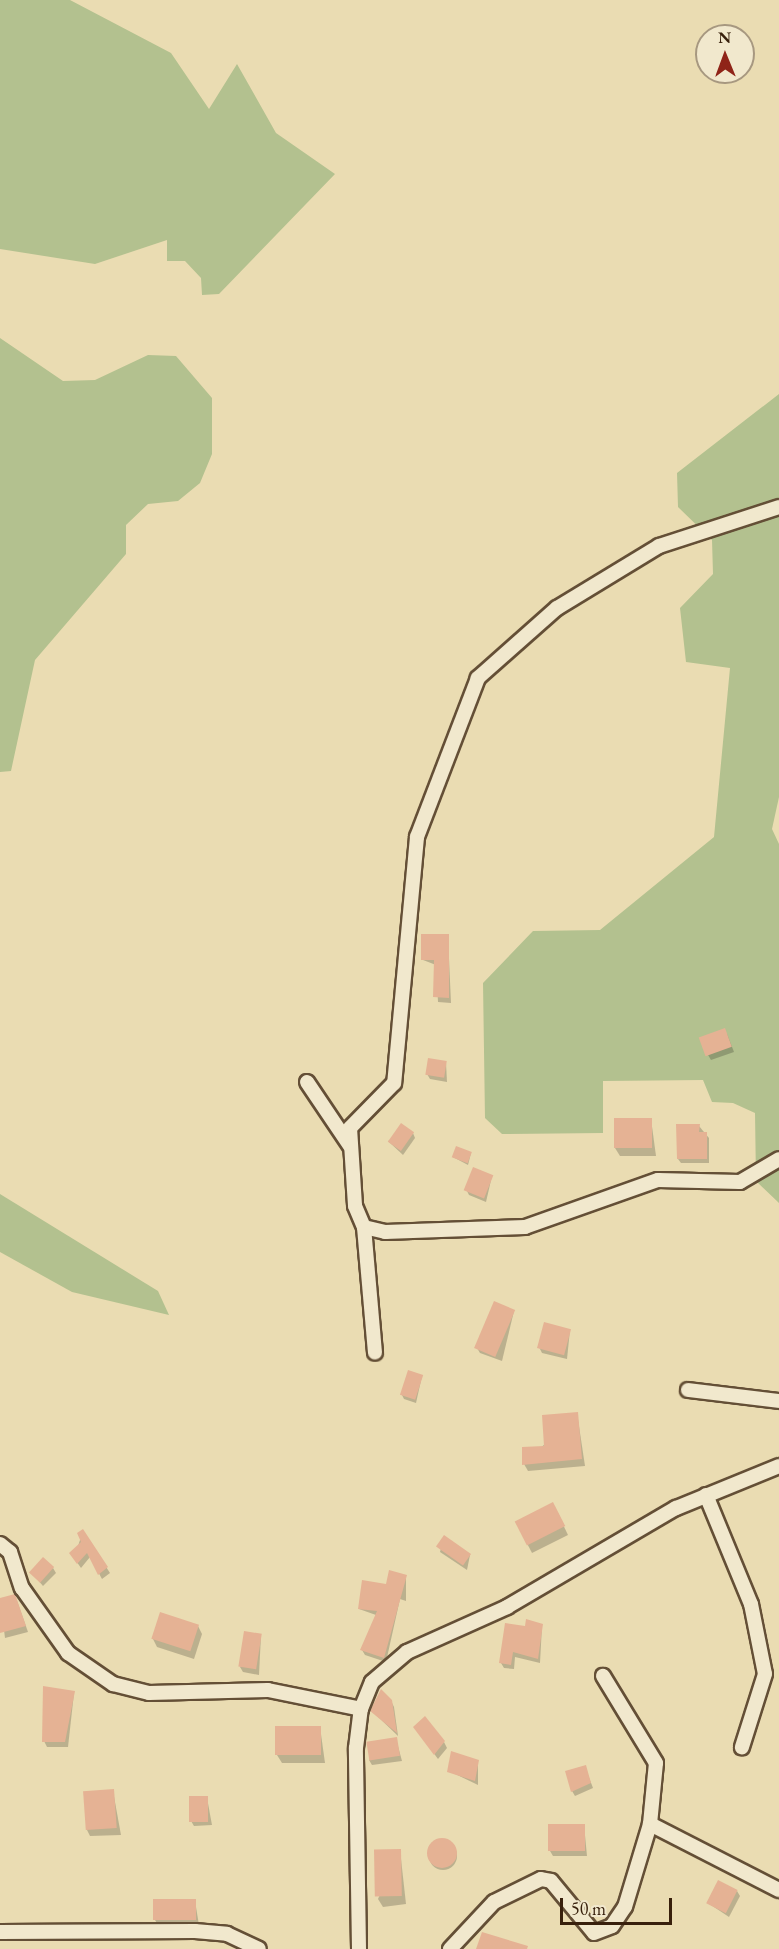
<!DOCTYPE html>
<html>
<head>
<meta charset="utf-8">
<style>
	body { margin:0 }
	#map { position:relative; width:779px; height:1949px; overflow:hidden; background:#eadcb2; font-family:"EB Garamond",serif }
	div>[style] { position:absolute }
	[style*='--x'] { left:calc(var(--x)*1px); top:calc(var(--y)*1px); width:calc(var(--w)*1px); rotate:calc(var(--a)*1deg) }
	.green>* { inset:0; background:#b3c18f }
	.shadow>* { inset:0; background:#0003 }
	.round { border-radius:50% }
	.building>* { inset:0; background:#e5b294; transform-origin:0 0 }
	.roads { filter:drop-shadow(2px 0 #644f36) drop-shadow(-2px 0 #644f36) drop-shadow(0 2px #644f36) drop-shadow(0 -2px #644f36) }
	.minor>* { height:14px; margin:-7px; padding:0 7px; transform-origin:7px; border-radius:7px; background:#f1e8cd }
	span { translate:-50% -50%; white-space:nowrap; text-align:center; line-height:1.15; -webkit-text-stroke:4.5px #f1e8cd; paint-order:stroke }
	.north { position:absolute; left:695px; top:24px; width:60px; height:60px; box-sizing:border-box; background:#f1e8cd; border:2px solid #a79880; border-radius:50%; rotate:359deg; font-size:16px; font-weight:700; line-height:24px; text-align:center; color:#38200c }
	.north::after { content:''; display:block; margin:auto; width:21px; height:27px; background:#8f2418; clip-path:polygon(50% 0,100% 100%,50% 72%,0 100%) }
	.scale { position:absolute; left:560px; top:1898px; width:112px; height:27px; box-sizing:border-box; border:3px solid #38200c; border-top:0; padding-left:8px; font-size:18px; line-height:21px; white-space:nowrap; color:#38200c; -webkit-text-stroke:4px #f1e8cd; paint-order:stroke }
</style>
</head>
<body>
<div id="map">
	<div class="green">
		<i style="clip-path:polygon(0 0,70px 0,171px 53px,209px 109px,237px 64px,276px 133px,335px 174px,219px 294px,202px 295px,201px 278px,185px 261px,167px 261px,167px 240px,95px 264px,0 249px)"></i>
		<i style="clip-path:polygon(0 338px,63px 381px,95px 380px,148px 355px,176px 356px,212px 398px,212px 454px,200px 483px,178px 501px,148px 504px,126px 525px,126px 554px,35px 660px,11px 771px,0 772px)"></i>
		<i style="clip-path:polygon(779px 394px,779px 797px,772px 829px,779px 844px,779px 1203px,756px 1181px,755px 1113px,733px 1103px,712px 1102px,703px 1080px,603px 1081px,603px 1133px,502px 1134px,485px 1118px,483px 983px,533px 931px,600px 930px,714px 837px,730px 668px,686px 662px,680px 608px,713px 574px,712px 540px,678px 507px,677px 473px)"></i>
		<i style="clip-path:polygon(0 1194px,158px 1291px,169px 1315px,72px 1292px,0 1252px)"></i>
	</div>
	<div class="shadow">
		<i style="clip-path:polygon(448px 936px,451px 1003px,438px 1002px,436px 965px,423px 960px)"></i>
		<i style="clip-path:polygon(727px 1034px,734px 1052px,711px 1060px,708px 1055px)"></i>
		<i style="clip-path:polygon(446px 1063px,447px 1082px,430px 1079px,427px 1074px)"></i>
		<i style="clip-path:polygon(651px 1119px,656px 1156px,620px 1156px,615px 1148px)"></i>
		<i style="clip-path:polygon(699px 1126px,709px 1138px,709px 1163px,681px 1163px,678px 1159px)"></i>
		<i style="clip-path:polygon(413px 1133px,415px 1138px,403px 1155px,388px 1141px)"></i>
		<i style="clip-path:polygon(471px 1153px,468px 1165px,453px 1157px)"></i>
		<i style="clip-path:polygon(492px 1176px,486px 1202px,469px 1195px,466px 1189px)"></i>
		<i style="clip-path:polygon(514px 1311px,502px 1361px,480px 1353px,477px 1348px)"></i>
		<i style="clip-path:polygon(570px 1330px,567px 1359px,542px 1353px,539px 1347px)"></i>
		<i style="clip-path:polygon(422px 1376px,416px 1403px,404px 1399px,401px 1393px)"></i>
		<i style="clip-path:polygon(577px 1413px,585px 1466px,528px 1471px,524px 1464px)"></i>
		<i style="clip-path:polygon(557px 1512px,568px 1535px,532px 1553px,516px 1522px)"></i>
		<i style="clip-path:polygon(83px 1531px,110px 1573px,102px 1579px,90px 1557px,81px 1568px,74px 1558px)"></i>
		<i style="clip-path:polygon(444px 1537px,470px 1555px,467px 1570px,440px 1552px)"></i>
		<i style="clip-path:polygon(53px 1568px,56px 1573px,43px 1586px,31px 1572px)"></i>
		<i style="clip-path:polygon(406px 1576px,406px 1601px,400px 1599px,386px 1662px,365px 1655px,362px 1650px,376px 1615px,359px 1609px)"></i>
		<i style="clip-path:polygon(0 1599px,17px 1601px,28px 1632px,5px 1638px)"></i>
		<i style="clip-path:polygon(198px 1626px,202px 1634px,194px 1659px,157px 1647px,153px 1639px)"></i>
		<i style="clip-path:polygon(542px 1626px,540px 1663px,515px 1657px,514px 1669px,504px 1668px,501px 1663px,526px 1628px)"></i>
		<i style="clip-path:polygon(261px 1635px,259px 1675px,243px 1672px,240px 1667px)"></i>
		<i style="clip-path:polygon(74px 1693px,68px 1747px,47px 1747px,44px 1741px)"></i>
		<i style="clip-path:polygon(391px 1701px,394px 1707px,398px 1736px,372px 1711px)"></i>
		<i style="clip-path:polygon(320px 1727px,325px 1763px,282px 1763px,277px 1755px)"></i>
		<i style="clip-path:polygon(418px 1732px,444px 1742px,447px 1748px,438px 1759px)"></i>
		<i style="clip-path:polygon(396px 1739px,402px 1761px,372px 1765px,369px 1760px)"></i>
		<i style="clip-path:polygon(478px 1761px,478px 1785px,449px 1771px)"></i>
		<i style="clip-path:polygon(585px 1767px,593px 1788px,575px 1796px,572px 1791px)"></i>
		<i style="clip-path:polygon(113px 1791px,121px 1835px,90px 1836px,86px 1828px)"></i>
		<i style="clip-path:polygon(207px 1798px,212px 1825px,194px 1826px,191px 1821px)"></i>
		<i style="clip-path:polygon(584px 1825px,587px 1856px,553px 1856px,550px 1851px)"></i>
		<i class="round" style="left:429px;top:1842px;width:28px;height:28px"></i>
		<i style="clip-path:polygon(400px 1850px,406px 1904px,383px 1907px,378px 1899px)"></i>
		<i style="clip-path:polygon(737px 1891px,740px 1896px,729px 1917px,708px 1903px)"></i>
		<i style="clip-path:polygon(195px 1901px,199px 1925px,158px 1925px,155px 1920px)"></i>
	</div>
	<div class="building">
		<i style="clip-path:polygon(421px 934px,449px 934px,449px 998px,433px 997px,434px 960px,421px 960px)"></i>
		<i style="left:725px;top:1028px;width:20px;height:28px;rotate:70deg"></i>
		<i style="left:428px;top:1058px;width:19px;height:17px;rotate:9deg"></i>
		<i style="left:614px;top:1118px;width:38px;height:30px"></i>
		<i style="left:401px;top:1123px;width:16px;height:23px;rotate:35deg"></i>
		<i style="clip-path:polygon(676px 1124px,700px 1124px,699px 1132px,707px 1132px,707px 1159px,677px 1159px)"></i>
		<i style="left:456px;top:1146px;width:17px;height:12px;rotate:21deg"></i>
		<i style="left:473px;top:1167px;width:22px;height:25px;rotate:22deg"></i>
		<i style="left:494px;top:1301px;width:23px;height:51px;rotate:23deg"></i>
		<i style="left:544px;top:1322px;width:28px;height:27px;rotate:15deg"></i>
		<i style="left:408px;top:1370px;width:16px;height:26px;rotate:18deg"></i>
		<i style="clip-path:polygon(578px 1412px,582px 1459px,522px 1465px,522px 1447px,544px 1446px,542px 1415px)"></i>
		<i style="left:553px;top:1502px;width:27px;height:43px;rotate:63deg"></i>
		<i style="clip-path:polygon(83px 1529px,108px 1567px,98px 1575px,87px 1553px,77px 1564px,69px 1553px,81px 1542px,77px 1533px)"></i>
		<i style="left:444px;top:1535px;width:33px;height:14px;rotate:35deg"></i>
		<i style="left:43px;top:1557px;width:15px;height:21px;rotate:42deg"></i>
		<i style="clip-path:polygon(389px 1570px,407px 1575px,384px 1658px,360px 1650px,377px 1611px,358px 1609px,362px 1580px,386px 1584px)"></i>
		<i style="clip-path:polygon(15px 1594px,26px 1626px,0 1633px,0 1598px)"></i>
		<i style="left:160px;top:1612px;width:41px;height:28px;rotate:18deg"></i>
		<i style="clip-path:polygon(526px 1619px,543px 1624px,538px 1659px,513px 1652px,511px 1665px,499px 1663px,505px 1623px,525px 1626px)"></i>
		<i style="left:244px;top:1631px;width:18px;height:36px;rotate:9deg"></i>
		<i style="clip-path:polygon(43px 1686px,75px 1691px,65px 1742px,42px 1742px)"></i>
		<i style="clip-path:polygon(381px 1689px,392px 1700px,397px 1733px,370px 1711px)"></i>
		<i style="clip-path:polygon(425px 1716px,445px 1741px,434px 1755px,413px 1727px)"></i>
		<i style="left:275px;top:1726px;width:46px;height:29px"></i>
		<i style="left:397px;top:1737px;width:19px;height:31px;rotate:81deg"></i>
		<i style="clip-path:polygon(451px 1751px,479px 1760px,475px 1781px,447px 1772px)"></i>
		<i style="clip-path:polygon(586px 1765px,591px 1783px,571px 1792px,565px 1771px)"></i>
		<i style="left:114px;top:1789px;width:39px;height:31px;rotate:86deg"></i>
		<i style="left:189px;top:1796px;width:19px;height:26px"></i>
		<i style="left:548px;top:1824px;width:37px;height:27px"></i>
		<i class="round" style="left:427px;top:1838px;width:30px;height:30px"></i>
		<i style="left:401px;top:1849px;width:47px;height:27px;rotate:89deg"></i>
		<i style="left:718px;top:1880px;width:22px;height:26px;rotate:27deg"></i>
		<i style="left:196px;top:1899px;width:21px;height:43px;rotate:90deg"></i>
		<i style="clip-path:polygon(482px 1932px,528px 1946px,527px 1949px,476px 1949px)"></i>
	</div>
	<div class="roads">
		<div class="minor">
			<i style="--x:779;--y:507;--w:126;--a:162"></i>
			<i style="--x:659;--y:546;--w:119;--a:148.7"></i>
			<i style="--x:557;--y:608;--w:106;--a:138.5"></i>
			<i style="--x:478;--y:678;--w:170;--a:111"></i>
			<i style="--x:417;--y:837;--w:247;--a:95.3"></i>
			<i style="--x:394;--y:1083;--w:63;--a:134.4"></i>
			<i style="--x:350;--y:1128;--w:78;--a:86.3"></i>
			<i style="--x:355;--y:1206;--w:23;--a:67"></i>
			<i style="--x:364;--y:1227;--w:22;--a:13"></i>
			<i style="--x:385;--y:1232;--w:140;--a:-2"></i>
			<i style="--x:525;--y:1227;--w:141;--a:-19.5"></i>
			<i style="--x:658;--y:1180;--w:82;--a:1.4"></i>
			<i style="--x:740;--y:1182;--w:45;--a:-30.5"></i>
			<i style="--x:307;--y:1082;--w:77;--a:56.1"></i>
			<i style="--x:364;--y:1227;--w:126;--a:85"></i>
			<i style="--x:688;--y:1390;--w:92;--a:6.9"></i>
			<i style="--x:706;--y:1495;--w:118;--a:67.6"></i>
			<i style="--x:751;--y:1604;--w:71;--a:78.7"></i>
			<i style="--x:765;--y:1674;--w:77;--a:107.5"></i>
			<i style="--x:0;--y:1544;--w:13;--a:39"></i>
			<i style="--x:10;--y:1552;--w:38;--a:72"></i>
			<i style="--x:22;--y:1588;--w:80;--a:54.7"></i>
			<i style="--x:68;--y:1653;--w:55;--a:34.6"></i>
			<i style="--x:113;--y:1684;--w:37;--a:14"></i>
			<i style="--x:149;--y:1693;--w:119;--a:-1.4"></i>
			<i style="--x:268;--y:1690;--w:95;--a:11.5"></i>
			<i style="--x:650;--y:1824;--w:145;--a:27.1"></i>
			<i style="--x:0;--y:1932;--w:195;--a:-0.3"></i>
			<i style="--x:195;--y:1931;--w:32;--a:5"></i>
			<i style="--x:227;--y:1934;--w:35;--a:25"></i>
			<i style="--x:359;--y:1949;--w:201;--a:-90.9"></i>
			<i style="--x:356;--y:1748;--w:39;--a:-83"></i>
			<i style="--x:361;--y:1709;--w:29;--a:-68"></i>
			<i style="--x:372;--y:1682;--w:46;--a:-40.6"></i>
			<i style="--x:407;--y:1652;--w:110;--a:-24.2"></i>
			<i style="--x:507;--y:1607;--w:196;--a:-30.4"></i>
			<i style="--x:676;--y:1508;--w:111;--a:-22.2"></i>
			<i style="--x:450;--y:1949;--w:64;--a:-46.9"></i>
			<i style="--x:494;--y:1902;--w:52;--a:-26.1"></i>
			<i style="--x:541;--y:1879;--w:10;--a:11"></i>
			<i style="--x:551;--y:1881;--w:67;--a:50.4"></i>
			<i style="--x:594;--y:1933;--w:19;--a:-21"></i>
			<i style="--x:612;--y:1926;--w:23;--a:-56"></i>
			<i style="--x:625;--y:1907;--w:87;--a:-73.2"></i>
			<i style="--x:650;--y:1824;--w:61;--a:-84.4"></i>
			<i style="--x:656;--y:1763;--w:102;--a:-121.3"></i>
		</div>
	</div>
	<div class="north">N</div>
	<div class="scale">50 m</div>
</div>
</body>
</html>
